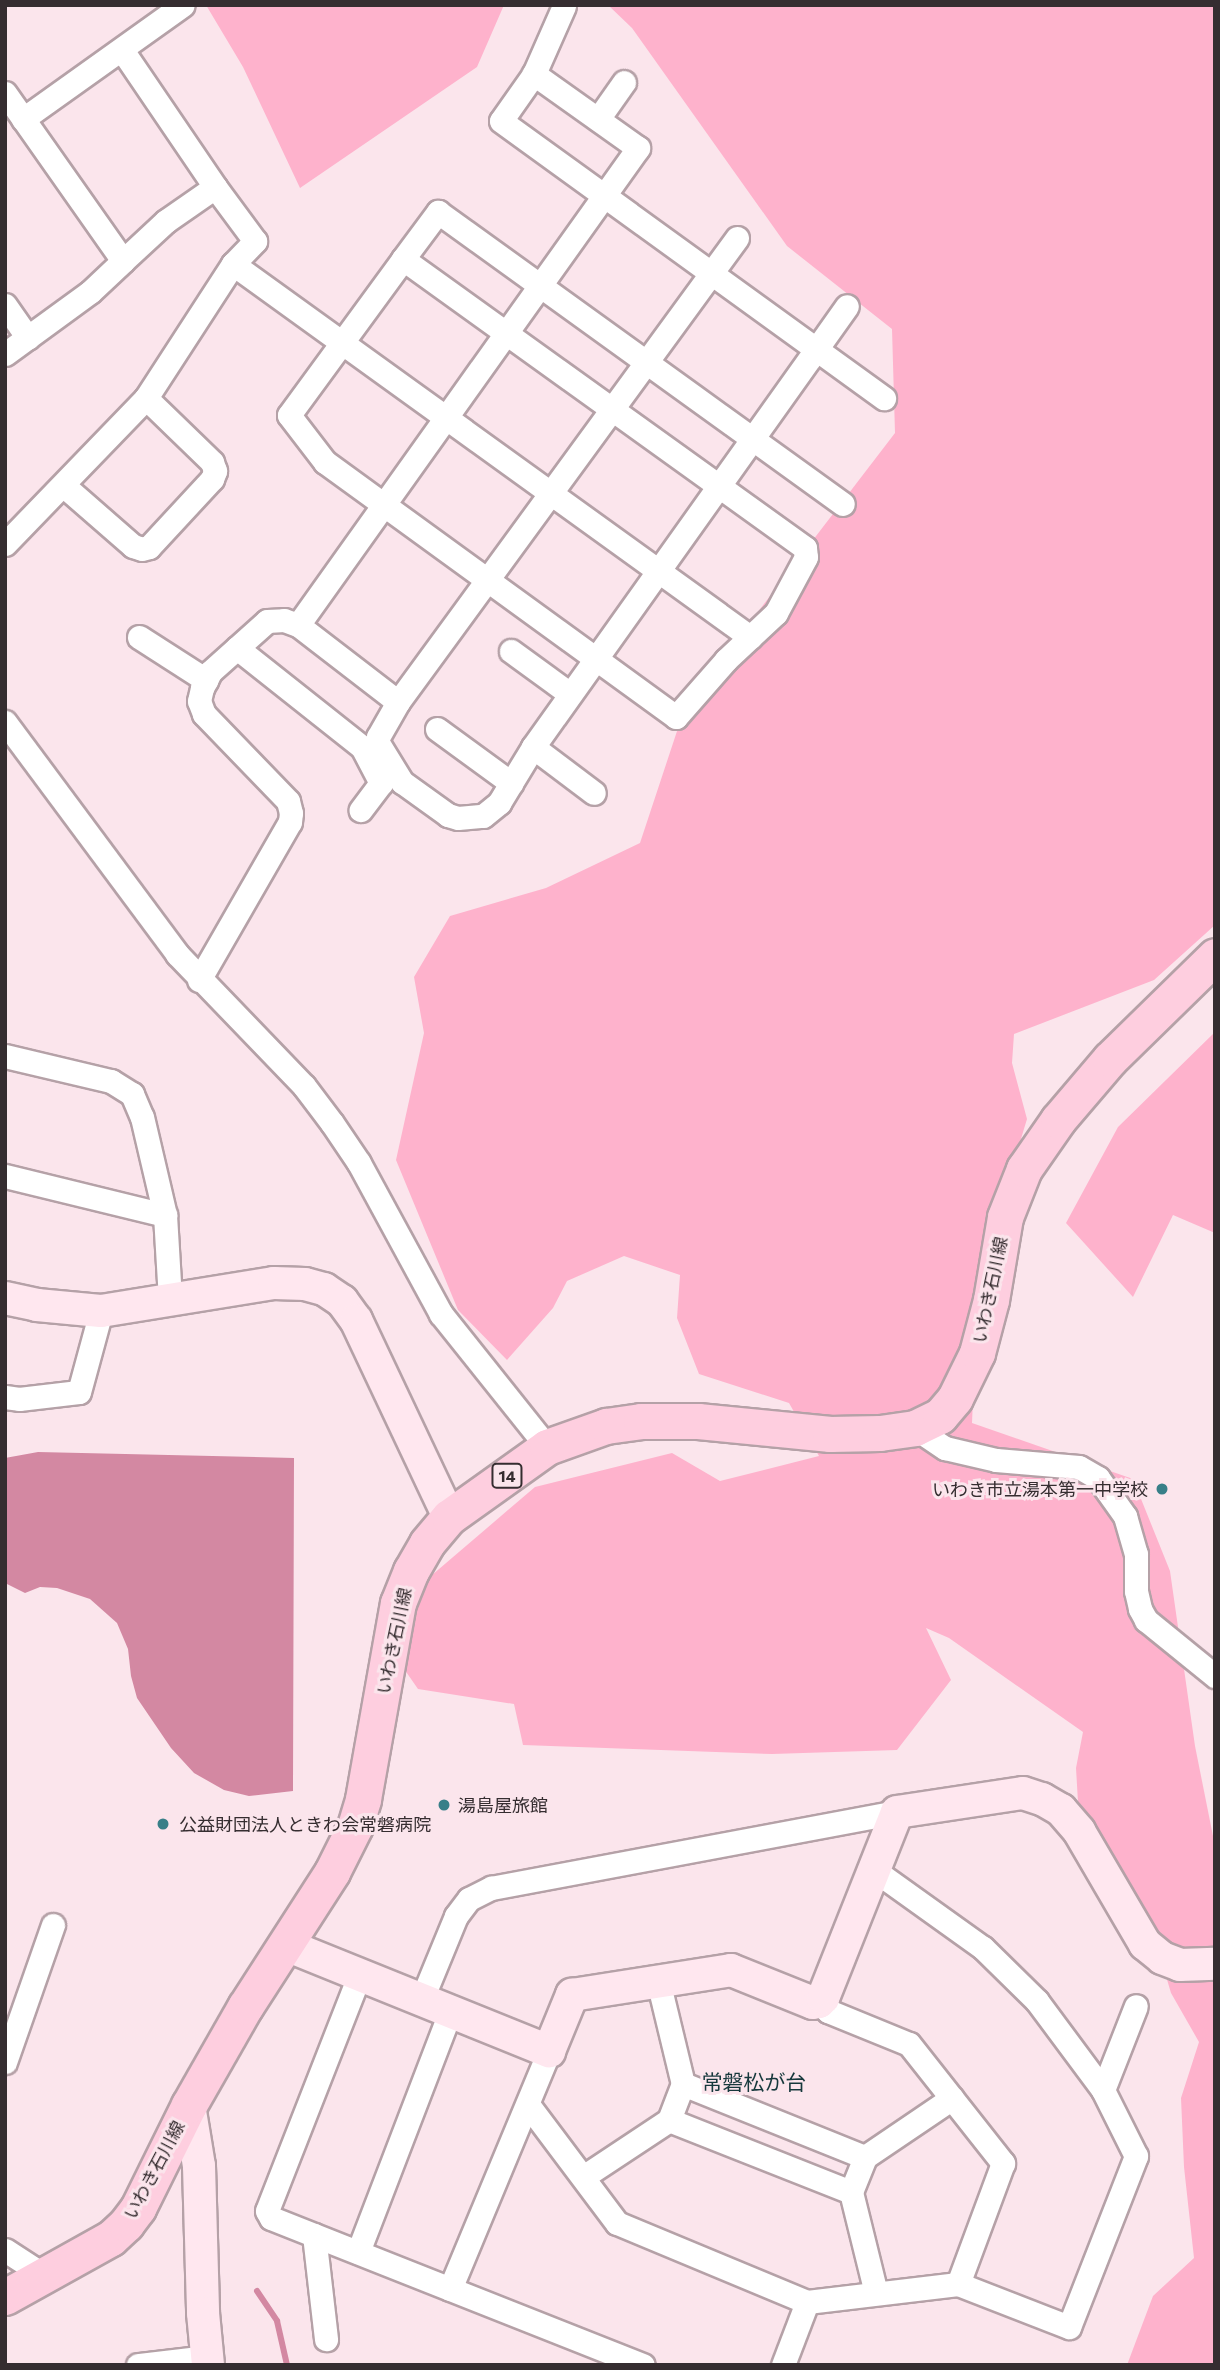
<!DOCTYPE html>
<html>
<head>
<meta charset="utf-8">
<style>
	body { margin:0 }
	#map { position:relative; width:1220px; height:2370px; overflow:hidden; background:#fbe5ec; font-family:Commissioner,"Noto Sans JP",sans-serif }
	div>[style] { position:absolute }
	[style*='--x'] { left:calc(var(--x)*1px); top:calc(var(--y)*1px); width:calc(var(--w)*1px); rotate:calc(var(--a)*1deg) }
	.green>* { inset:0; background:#feb2cc }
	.water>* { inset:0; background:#d388a2 }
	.stream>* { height:6px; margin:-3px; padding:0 3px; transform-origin:3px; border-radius:3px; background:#d388a2 }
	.roads { filter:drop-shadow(2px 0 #b5a1a7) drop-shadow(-2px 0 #b5a1a7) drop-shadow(0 2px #b5a1a7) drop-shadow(0 -2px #b5a1a7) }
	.street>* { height:23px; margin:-11.5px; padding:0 11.5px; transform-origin:11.5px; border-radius:11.5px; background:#fff }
	.secondary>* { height:32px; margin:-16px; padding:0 16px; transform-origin:16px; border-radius:16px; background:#ffe7ef }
	.primary>* { height:35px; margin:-17.5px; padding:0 17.5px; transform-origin:17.5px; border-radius:17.5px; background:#fecedf }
	.dots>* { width:19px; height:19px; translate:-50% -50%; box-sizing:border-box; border:4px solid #fbe5ec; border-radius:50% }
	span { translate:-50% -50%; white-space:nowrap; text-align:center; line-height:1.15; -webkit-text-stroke:6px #fbe5ec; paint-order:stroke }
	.shield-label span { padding:2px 5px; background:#fbe5ec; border:2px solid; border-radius:5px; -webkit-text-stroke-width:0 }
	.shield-label { font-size:16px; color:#352d30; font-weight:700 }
	.street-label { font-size:18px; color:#352d30 }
	.poi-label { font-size:18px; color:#352d30 }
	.right { translate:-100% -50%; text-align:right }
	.left { translate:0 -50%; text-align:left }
	.quarter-label { font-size:21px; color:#16383c }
	.frame { position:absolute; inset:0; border:7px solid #352d30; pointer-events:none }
</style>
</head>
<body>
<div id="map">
	<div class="green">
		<i style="clip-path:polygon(206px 5px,504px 5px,477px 67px,300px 188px,243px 67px)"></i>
		<i style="clip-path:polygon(608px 5px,1215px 5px,1215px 925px,1154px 980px,1014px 1034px,1012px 1063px,1027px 1119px,978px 1280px,972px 1423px,1133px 1479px,1170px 1571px,1195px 1746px,1215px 1846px,1215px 2365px,1127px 2365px,1153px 2296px,1194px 2258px,1184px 2167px,1181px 2098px,1199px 2042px,1171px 1993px,1152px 1929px,1078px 1802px,1076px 1768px,1083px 1732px,949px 1638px,926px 1628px,951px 1680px,897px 1750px,772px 1754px,523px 1745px,514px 1704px,418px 1689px,402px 1666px,425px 1581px,535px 1487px,672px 1453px,720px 1481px,819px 1456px,789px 1403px,699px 1374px,677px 1318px,680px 1275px,624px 1256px,567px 1281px,553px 1308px,507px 1360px,458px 1310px,396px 1160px,424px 1033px,414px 977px,450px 916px,546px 888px,640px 843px,685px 707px,895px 433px,892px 329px,787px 246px,632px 28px)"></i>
		<i style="clip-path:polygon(1215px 1032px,1215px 1233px,1173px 1215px,1133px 1297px,1066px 1223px,1118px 1127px)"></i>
	</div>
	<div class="water">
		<i style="clip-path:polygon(38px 1452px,294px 1458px,293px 1791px,249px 1796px,224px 1790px,194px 1773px,171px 1748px,137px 1698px,131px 1676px,128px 1649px,117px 1623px,90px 1599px,57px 1588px,40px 1587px,25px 1593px,5px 1583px,5px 1458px)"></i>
	</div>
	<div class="stream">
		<i style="--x:257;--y:2291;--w:36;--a:56"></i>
		<i style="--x:277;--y:2321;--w:45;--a:77.2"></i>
	</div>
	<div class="roads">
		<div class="street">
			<i style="--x:564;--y:6;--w:74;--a:113.8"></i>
			<i style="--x:534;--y:74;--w:57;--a:125.1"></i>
			<i style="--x:501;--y:121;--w:473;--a:35.9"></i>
			<i style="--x:122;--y:50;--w:166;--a:55.8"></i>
			<i style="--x:215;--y:187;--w:60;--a:145.2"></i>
			<i style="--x:166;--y:221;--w:59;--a:137.1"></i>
			<i style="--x:5;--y:93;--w:205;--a:54.9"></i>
			<i style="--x:123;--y:261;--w:45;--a:136.8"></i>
			<i style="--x:90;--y:292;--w:105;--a:143.9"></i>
			<i style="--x:23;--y:119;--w:196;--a:-35.5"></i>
			<i style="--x:598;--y:119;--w:45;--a:-54.9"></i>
			<i style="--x:737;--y:238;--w:575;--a:126.15"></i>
			<i style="--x:398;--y:702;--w:40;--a:119.7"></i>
			<i style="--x:378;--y:737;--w:6;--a:90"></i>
			<i style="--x:378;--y:743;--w:46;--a:58.4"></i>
			<i style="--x:402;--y:782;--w:57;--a:35.7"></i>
			<i style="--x:448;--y:815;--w:10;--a:17"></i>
			<i style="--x:458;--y:818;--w:25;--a:-5"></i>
			<i style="--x:483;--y:816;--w:21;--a:-39"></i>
			<i style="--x:499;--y:803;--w:66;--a:-58.7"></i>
			<i style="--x:533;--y:747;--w:541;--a:-54.55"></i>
			<i style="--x:403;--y:259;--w:495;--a:35.7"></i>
			<i style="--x:805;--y:548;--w:9;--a:84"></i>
			<i style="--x:806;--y:557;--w:64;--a:118.2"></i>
			<i style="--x:776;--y:613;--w:69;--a:136.8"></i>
			<i style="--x:726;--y:660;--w:76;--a:131.3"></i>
			<i style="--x:676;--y:717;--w:434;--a:-144"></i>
			<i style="--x:325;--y:462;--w:59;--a:-127.5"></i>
			<i style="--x:289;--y:415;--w:193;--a:-53.8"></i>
			<i style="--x:403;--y:259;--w:59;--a:-53.3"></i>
			<i style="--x:438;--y:212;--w:499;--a:35.8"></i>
			<i style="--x:233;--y:264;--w:638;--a:35.81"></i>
			<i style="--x:5;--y:305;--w:40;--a:55.1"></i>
			<i style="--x:63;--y:485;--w:93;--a:41.1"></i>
			<i style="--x:133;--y:546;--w:9;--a:18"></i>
			<i style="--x:142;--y:549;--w:7;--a:-16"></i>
			<i style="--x:149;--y:547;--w:93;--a:-47.2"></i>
			<i style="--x:212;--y:479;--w:9;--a:-69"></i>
			<i style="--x:215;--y:471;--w:9;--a:-108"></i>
			<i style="--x:212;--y:462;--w:92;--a:-135.9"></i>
			<i style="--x:5;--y:544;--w:203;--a:-46"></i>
			<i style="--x:146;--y:398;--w:160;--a:-57"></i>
			<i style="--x:233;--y:264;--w:32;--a:-46"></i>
			<i style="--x:255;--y:241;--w:67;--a:-126.5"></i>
			<i style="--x:298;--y:625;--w:586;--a:-54.52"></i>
			<i style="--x:638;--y:148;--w:128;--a:-144.6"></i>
			<i style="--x:139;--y:637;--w:80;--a:32.7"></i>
			<i style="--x:237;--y:648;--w:159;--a:38.4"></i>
			<i style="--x:362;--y:747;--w:41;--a:62.2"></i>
			<i style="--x:381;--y:783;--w:34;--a:127"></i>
			<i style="--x:511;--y:651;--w:73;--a:36.1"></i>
			<i style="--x:5;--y:722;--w:289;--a:53.4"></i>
			<i style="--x:177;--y:954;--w:183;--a:46.1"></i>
			<i style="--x:304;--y:1086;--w:46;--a:52.9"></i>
			<i style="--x:332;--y:1123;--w:48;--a:56"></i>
			<i style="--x:359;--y:1163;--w:172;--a:61.5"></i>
			<i style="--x:441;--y:1314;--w:170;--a:51.4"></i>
			<i style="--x:437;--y:729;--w:92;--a:36.1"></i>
			<i style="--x:533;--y:747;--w:76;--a:37"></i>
			<i style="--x:199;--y:980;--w:182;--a:-60.1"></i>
			<i style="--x:290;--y:822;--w:9;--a:-84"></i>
			<i style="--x:291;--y:813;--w:12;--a:-104"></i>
			<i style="--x:288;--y:801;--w:121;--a:-134"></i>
			<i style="--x:204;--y:714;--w:14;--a:-111"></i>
			<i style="--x:199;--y:701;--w:13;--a:-77"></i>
			<i style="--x:202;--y:688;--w:18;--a:-63"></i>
			<i style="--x:210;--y:672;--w:76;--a:-41.8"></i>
			<i style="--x:267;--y:621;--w:17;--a:-3"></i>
			<i style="--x:284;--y:620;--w:15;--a:20"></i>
			<i style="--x:298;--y:625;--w:126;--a:37.6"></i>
			<i style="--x:5;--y:1056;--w:109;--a:13.3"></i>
			<i style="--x:111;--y:1081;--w:25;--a:32"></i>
			<i style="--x:132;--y:1094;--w:25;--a:67"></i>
			<i style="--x:142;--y:1117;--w:101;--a:76.8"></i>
			<i style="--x:165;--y:1215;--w:85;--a:86.6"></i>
			<i style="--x:5;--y:1176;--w:165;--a:13.7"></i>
			<i style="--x:5;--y:1397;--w:14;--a:8"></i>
			<i style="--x:19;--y:1399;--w:60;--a:-6.7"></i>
			<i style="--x:79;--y:1392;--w:84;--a:-74.8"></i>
			<i style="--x:915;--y:1428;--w:36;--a:34"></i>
			<i style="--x:945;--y:1448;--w:52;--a:13.2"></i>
			<i style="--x:996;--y:1460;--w:83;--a:4.8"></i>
			<i style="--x:1079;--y:1467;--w:22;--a:30"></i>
			<i style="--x:1098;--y:1478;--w:47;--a:54.6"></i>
			<i style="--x:1125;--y:1516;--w:40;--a:74"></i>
			<i style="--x:1136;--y:1554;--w:37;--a:90"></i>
			<i style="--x:1136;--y:1591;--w:18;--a:77"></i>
			<i style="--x:1140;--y:1609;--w:13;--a:61"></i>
			<i style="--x:1146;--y:1620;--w:89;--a:39.1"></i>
			<i style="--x:359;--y:1976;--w:252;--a:111.4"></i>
			<i style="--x:267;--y:2211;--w:8;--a:60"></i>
			<i style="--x:271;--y:2218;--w:400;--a:21.6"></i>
			<i style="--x:421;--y:2001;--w:92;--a:-67.6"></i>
			<i style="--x:456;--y:1916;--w:21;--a:-53"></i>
			<i style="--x:469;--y:1899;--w:25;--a:-27"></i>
			<i style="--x:491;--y:1888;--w:413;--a:-10.6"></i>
			<i style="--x:819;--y:2002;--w:13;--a:45"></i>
			<i style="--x:828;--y:2011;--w:87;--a:22.2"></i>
			<i style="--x:909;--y:2044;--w:152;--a:51.7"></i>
			<i style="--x:1003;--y:2163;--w:129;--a:110.4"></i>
			<i style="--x:958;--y:2284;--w:119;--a:21.2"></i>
			<i style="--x:1069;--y:2327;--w:184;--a:-68.6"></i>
			<i style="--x:1136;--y:2156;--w:74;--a:-116.6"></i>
			<i style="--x:1103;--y:2090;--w:111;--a:-126.6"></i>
			<i style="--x:1037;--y:2001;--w:76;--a:-135.5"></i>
			<i style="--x:983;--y:1948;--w:134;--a:-144.4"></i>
			<i style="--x:5;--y:2062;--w:145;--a:-70.7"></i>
			<i style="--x:683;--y:2084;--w:196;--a:21.9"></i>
			<i style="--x:1103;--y:2090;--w:90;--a:-68.6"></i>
			<i style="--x:529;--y:2106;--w:146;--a:53.1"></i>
			<i style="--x:617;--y:2223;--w:206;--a:22.6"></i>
			<i style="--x:807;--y:2302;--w:152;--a:-6.8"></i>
			<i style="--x:669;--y:2120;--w:196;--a:21.6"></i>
			<i style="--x:851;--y:2192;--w:38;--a:-68"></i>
			<i style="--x:865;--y:2157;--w:105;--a:-34.1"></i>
			<i style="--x:583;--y:2177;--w:103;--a:-33.5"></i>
			<i style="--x:669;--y:2120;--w:39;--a:-69"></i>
			<i style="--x:683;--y:2084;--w:106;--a:-103.6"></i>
			<i style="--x:851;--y:2192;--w:104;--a:76.1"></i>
			<i style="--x:314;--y:2235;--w:105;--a:83.4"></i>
			<i style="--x:5;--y:2250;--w:44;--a:33"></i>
			<i style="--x:358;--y:2252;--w:257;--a:-69"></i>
			<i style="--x:450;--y:2289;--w:258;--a:-67.4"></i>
			<i style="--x:138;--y:2365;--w:69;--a:-6.6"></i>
			<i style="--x:783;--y:2365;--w:67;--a:-69.1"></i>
		</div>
		<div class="secondary">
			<i style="--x:5;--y:1298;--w:33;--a:12"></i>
			<i style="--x:37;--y:1305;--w:64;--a:5.4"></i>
			<i style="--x:101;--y:1311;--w:175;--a:-9.2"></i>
			<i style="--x:274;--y:1283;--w:31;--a:2"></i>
			<i style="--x:305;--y:1284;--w:20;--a:15"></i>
			<i style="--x:324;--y:1289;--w:22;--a:34"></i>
			<i style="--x:342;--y:1301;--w:24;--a:54"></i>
			<i style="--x:356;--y:1320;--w:218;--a:64.7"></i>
			<i style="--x:286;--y:1945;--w:284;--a:22"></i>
			<i style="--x:549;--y:2051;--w:61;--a:-67.7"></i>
			<i style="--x:572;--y:1995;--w:161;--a:-8.9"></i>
			<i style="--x:731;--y:1970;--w:88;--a:21.9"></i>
			<i style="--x:813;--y:2003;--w:6;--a:-9"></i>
			<i style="--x:819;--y:2002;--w:6;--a:-45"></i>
			<i style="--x:823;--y:1998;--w:200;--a:-68.3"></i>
			<i style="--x:897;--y:1812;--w:127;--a:-8.6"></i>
			<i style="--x:1023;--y:1793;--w:20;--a:18"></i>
			<i style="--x:1042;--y:1799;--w:22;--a:30"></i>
			<i style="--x:1061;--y:1810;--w:28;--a:49"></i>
			<i style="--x:1079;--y:1831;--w:131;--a:59.7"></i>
			<i style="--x:1145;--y:1944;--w:22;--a:39"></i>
			<i style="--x:1162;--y:1958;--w:19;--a:21"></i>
			<i style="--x:1180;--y:1965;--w:35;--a:-2"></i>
			<i style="--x:189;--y:2105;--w:62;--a:80.7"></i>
			<i style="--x:199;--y:2166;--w:147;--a:88.4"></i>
			<i style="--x:203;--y:2313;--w:52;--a:84.5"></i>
		</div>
		<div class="primary">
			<i style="--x:5;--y:2297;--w:121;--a:-29.1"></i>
			<i style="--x:111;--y:2238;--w:21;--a:-43"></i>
			<i style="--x:126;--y:2224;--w:20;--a:-53"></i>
			<i style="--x:138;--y:2208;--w:115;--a:-63.7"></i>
			<i style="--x:189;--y:2105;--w:113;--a:-60.3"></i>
			<i style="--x:245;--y:2007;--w:161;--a:-57.2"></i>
			<i style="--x:332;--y:1872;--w:51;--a:-63.4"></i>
			<i style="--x:355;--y:1826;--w:28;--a:-73"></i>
			<i style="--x:363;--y:1799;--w:199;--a:-79.9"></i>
			<i style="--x:398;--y:1603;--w:35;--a:-68"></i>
			<i style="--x:411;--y:1571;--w:32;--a:-60"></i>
			<i style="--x:427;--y:1543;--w:34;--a:-50"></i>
			<i style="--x:449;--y:1517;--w:120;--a:-35.5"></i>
			<i style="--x:547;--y:1447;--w:63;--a:-19.6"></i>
			<i style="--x:606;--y:1426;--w:35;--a:-8"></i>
			<i style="--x:641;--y:1421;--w:57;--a:0"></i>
			<i style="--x:698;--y:1421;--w:133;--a:5.6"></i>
			<i style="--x:830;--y:1434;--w:50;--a:-1.1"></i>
			<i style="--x:880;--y:1433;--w:35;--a:-8"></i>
			<i style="--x:915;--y:1428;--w:28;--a:-26"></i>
			<i style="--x:940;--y:1416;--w:23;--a:-50"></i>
			<i style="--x:955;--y:1398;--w:50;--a:-63.9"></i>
			<i style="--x:977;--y:1353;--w:55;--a:-75.2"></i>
			<i style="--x:991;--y:1300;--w:84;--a:-80.4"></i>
			<i style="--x:1005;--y:1217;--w:52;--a:-68.4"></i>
			<i style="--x:1024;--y:1169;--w:60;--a:-55.2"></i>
			<i style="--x:1058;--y:1120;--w:80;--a:-49.6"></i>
			<i style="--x:1110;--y:1059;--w:147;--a:-44.4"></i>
		</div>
	</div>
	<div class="dots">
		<i style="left:1162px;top:1489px;background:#387f88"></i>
		<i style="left:444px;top:1805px;background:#387f88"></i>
		<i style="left:163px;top:1824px;background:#387f88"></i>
	</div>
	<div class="shield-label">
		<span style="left:507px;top:1476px">14</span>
	</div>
	<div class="street-label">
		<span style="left:990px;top:1290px;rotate:-78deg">いわき石川線</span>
		<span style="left:394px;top:1641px;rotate:-78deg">いわき石川線</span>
		<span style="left:154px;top:2170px;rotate:-62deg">いわき石川線</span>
	</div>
	<div class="poi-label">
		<span class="right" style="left:1148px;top:1489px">いわき市立湯本第一中学校</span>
		<span class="left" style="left:458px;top:1805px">湯島屋旅館</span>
		<span class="left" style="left:179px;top:1824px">公益財団法人ときわ会常磐病院</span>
	</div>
	<div class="quarter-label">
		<span style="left:754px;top:2082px">常磐松が台</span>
	</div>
	<div class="frame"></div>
</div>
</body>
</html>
